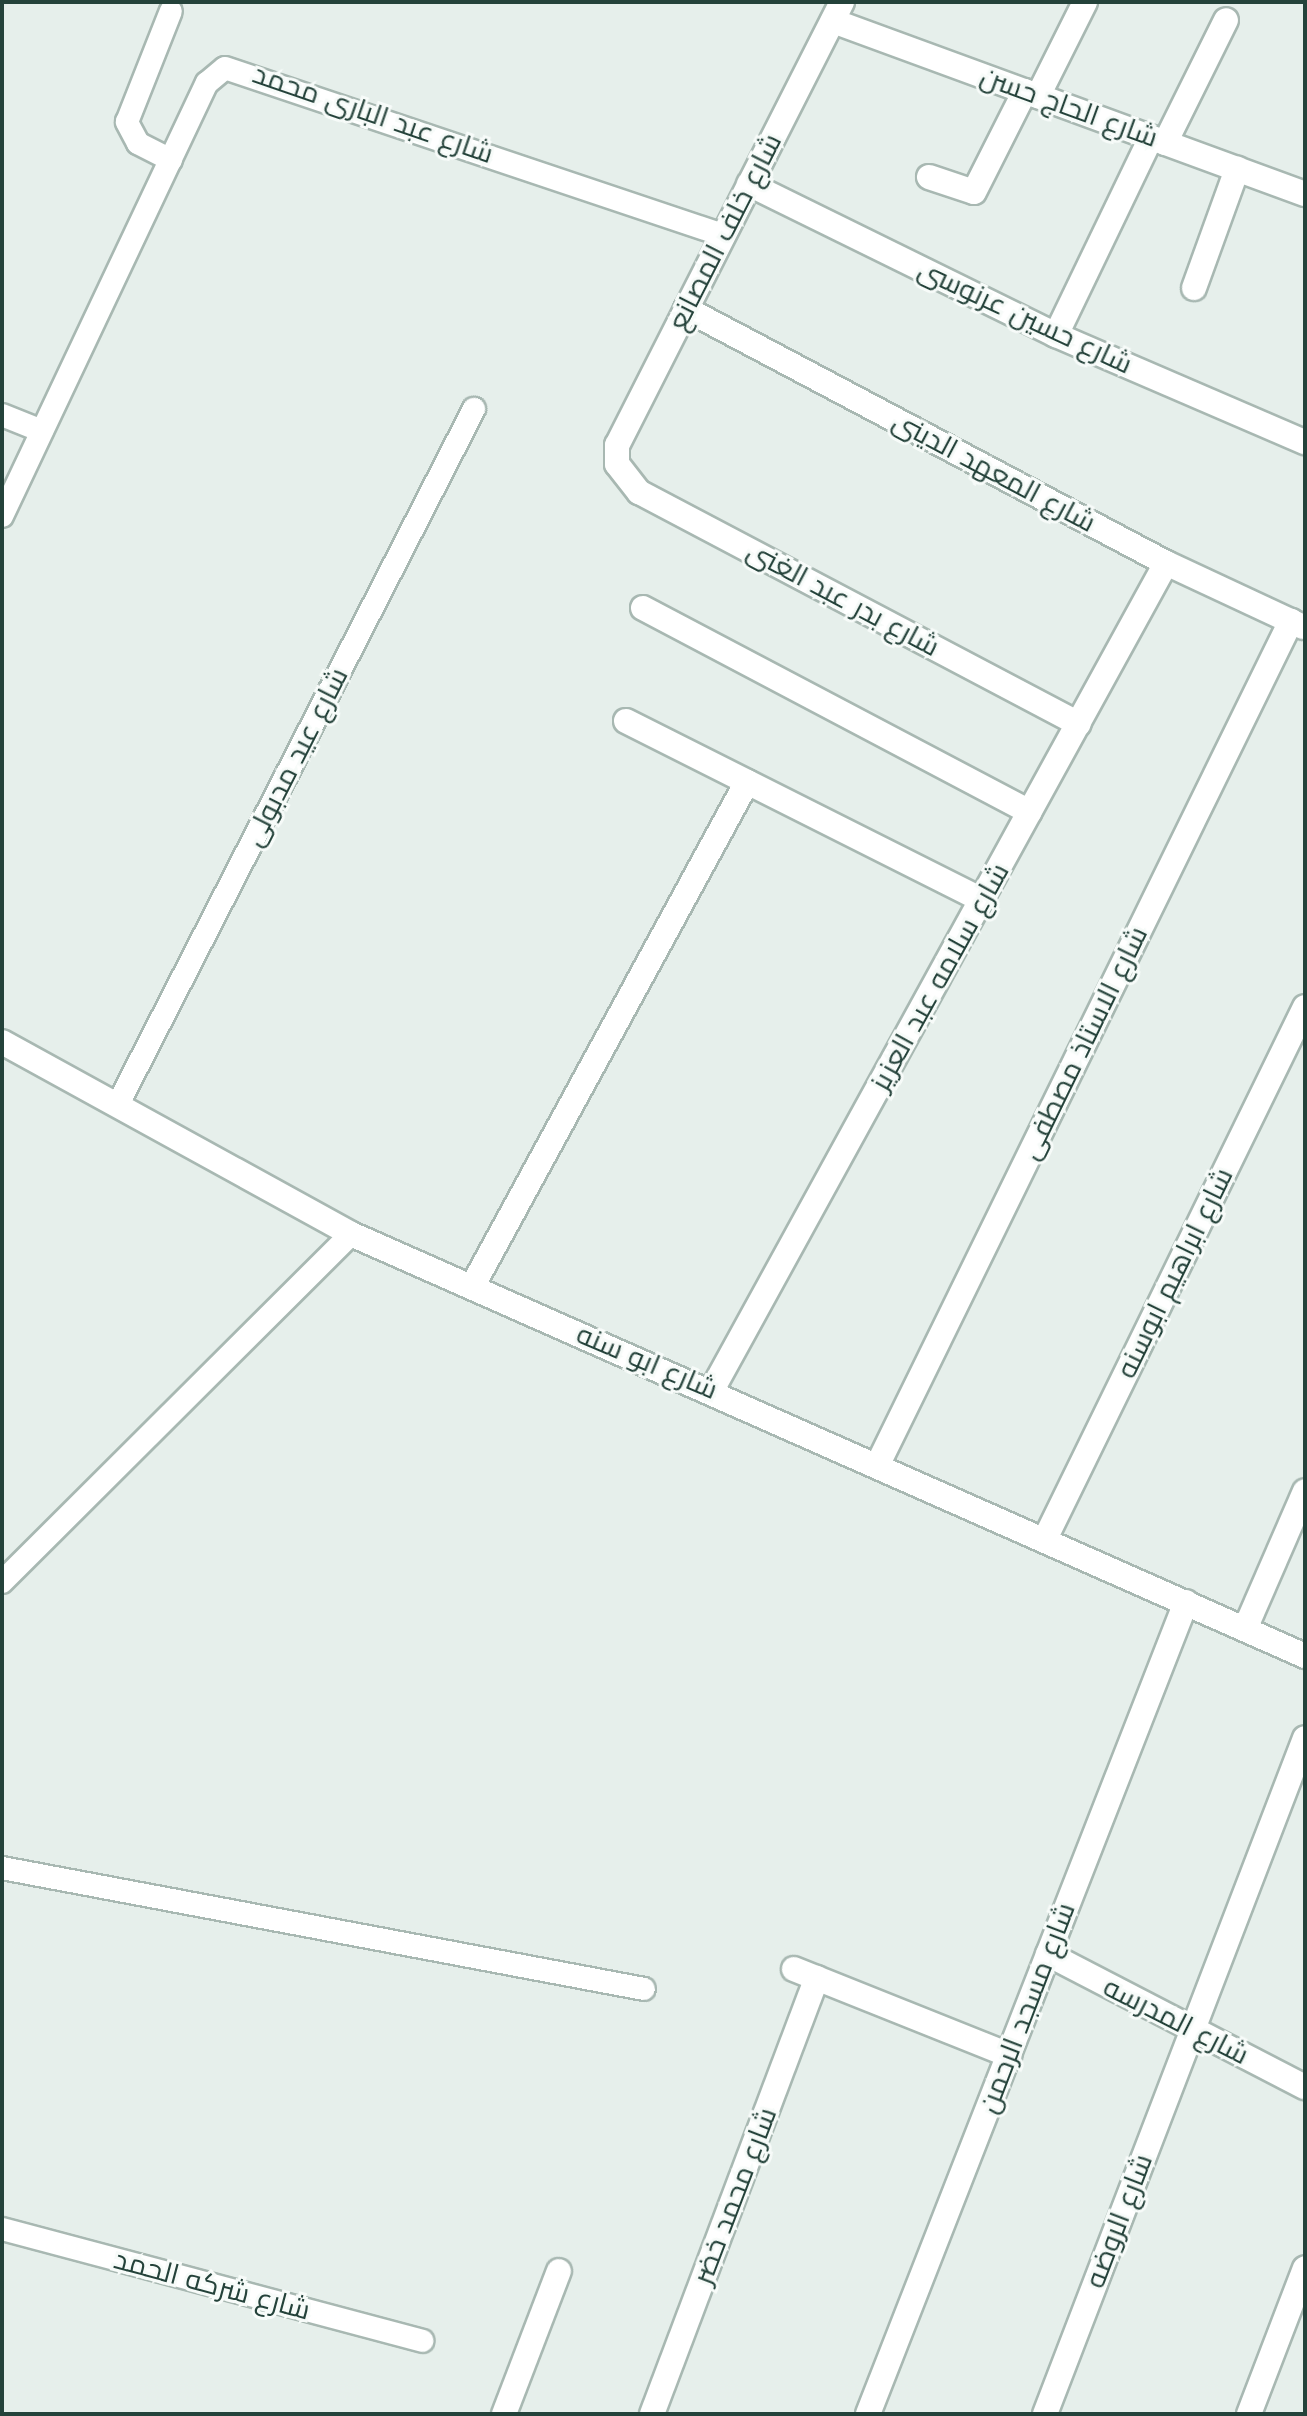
<!DOCTYPE html>
<html>
<head>
<meta charset="utf-8">
<style>
	body { margin:0 }
	#map { position:relative; width:1307px; height:2416px; overflow:hidden; background:#e6efeb; font-family:Jost,Cairo,sans-serif }
	div>[style] { position:absolute }
	[style*='--x'] { left:calc(var(--x)*1px); top:calc(var(--y)*1px); width:calc(var(--w)*1px); rotate:calc(var(--a)*1deg) }
	.roads { filter:drop-shadow(2px 0 #a8b8b2) drop-shadow(-2px 0 #a8b8b2) drop-shadow(0 2px #a8b8b2) drop-shadow(0 -2px #a8b8b2) }
	.lane>* { height:22px; margin:-11px; padding:0 11px; transform-origin:11px; border-radius:11px; background:#fff }
	.street>* { height:24px; margin:-12px; padding:0 12px; transform-origin:12px; border-radius:12px; background:#fff }
	span { translate:-50% -50%; white-space:nowrap; text-align:center; line-height:1.15; -webkit-text-stroke:6px #f7fbf9; paint-order:stroke }
	.street-label { font-size:28px; color:#24423a }
	.frame { position:absolute; inset:0; border:4px solid #24423a; pointer-events:none }
</style>
</head>
<body>
<div id="map">
	<div class="roads">
		<div class="lane">
			<i style="--x:171;--y:160;--w:37;--a:-153"></i>
			<i style="--x:138;--y:143;--w:24;--a:-118"></i>
			<i style="--x:127;--y:122;--w:119;--a:-68.4"></i>
			<i style="--x:2;--y:415;--w:43;--a:21.8"></i>
			<i style="--x:2;--y:516;--w:479;--a:-64.7"></i>
			<i style="--x:207;--y:83;--w:23;--a:-40"></i>
			<i style="--x:225;--y:68;--w:525;--a:18.54"></i>
			<i style="--x:118;--y:1104;--w:781;--a:-62.88"></i>
			<i style="--x:2;--y:1582;--w:493;--a:-44.9"></i>
			<i style="--x:2;--y:1868;--w:653;--a:10.67"></i>
			<i style="--x:2;--y:2229;--w:435;--a:14.9"></i>
		</div>
		<div class="street">
			<i style="--x:842;--y:2;--w:497;--a:116.9"></i>
			<i style="--x:617;--y:445;--w:19;--a:90"></i>
			<i style="--x:617;--y:464;--w:36;--a:52"></i>
			<i style="--x:639;--y:492;--w:497;--a:27.8"></i>
			<i style="--x:833;--y:21;--w:503;--a:20.13"></i>
			<i style="--x:1038;--y:96;--w:105;--a:-63.4"></i>
			<i style="--x:1165;--y:143;--w:137;--a:-63.6"></i>
			<i style="--x:929;--y:177;--w:47;--a:18.4"></i>
			<i style="--x:974;--y:192;--w:113;--a:-63.2"></i>
			<i style="--x:749;--y:184;--w:342;--a:26.2"></i>
			<i style="--x:1056;--y:335;--w:271;--a:23.3"></i>
			<i style="--x:1194;--y:288;--w:127;--a:-70.1"></i>
			<i style="--x:686;--y:309;--w:543;--a:27.89"></i>
			<i style="--x:1166;--y:563;--w:151;--a:25"></i>
			<i style="--x:1056;--y:335;--w:219;--a:-64.3"></i>
			<i style="--x:643;--y:608;--w:437;--a:27.8"></i>
			<i style="--x:626;--y:721;--w:398;--a:26.7"></i>
			<i style="--x:2;--y:1042;--w:398;--a:28.8"></i>
			<i style="--x:351;--y:1234;--w:1043;--a:23.86"></i>
			<i style="--x:472;--y:1287;--w:575;--a:-61.43"></i>
			<i style="--x:712;--y:1390;--w:943;--a:-61.23"></i>
			<i style="--x:878;--y:1464;--w:939;--a:-63.9"></i>
			<i style="--x:1045;--y:1539;--w:592;--a:-63.95"></i>
			<i style="--x:1245;--y:1629;--w:150;--a:-66.5"></i>
			<i style="--x:1048;--y:1954;--w:289;--a:27.4"></i>
			<i style="--x:794;--y:1969;--w:232;--a:21.8"></i>
			<i style="--x:504;--y:2414;--w:153;--a:-69"></i>
			<i style="--x:652;--y:2414;--w:466;--a:-69.3"></i>
			<i style="--x:868;--y:2414;--w:872;--a:-68.61"></i>
			<i style="--x:1045;--y:2414;--w:724;--a:-68.96"></i>
			<i style="--x:1249;--y:2414;--w:156;--a:-69"></i>
		</div>
	</div>
	<div class="street-label">
		<span style="left:1069px;top:107px;rotate:20deg">شارع الحاج حسن</span>
		<span style="left:373px;top:114px;rotate:19deg">شارع عبد البارى محمد</span>
		<span style="left:725px;top:232px;rotate:-63deg">شارع خلف المصانع</span>
		<span style="left:1025px;top:317px;rotate:25deg">شارع حسين عرنوسى</span>
		<span style="left:994px;top:472px;rotate:28deg">شارع المعهد الدينى</span>
		<span style="left:843px;top:599px;rotate:28deg">شارع بدر عبد الغنى</span>
		<span style="left:296px;top:757px;rotate:-63deg">شارع عيد مدبولى</span>
		<span style="left:940px;top:977px;rotate:-61deg">شارع سلامه عبد العزيز</span>
		<span style="left:1084px;top:1043px;rotate:-64deg">شارع الاستاذ مصطفى</span>
		<span style="left:1175px;top:1273px;rotate:-64deg">شارع ابراهيم ابوسنه</span>
		<span style="left:647px;top:1362px;rotate:23deg">شارع ابو سنه</span>
		<span style="left:1027px;top:2008px;rotate:-69deg">شارع مسجد الرحمن</span>
		<span style="left:1176px;top:2021px;rotate:27deg">شارع المدرسه</span>
		<span style="left:735px;top:2196px;rotate:-69deg">شارع محمد خضر</span>
		<span style="left:1119px;top:2221px;rotate:-69deg">شارع الروضه</span>
		<span style="left:212px;top:2285px;rotate:15deg">شارع شركه الحمد</span>
	</div>
	<div class="frame"></div>
</div>
</body>
</html>
